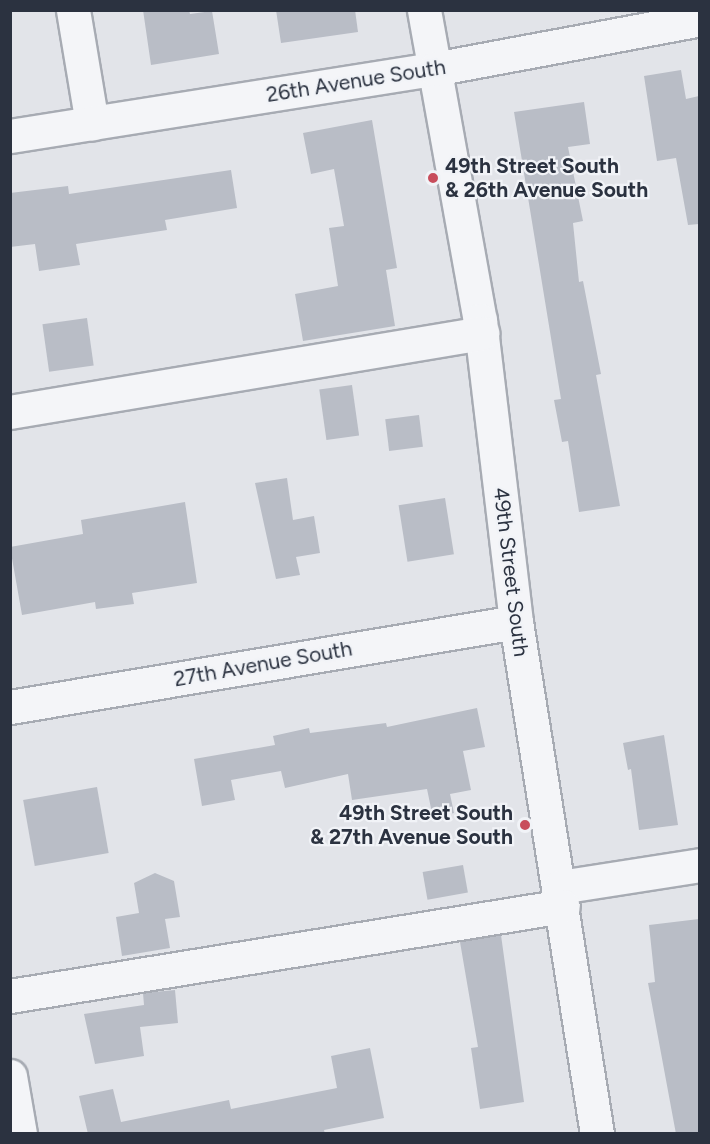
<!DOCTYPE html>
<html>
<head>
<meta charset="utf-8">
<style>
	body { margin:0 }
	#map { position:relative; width:710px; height:1144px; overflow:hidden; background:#e2e4e9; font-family:Figtree,sans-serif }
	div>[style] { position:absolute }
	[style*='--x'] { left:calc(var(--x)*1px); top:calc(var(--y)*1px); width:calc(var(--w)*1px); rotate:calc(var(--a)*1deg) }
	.building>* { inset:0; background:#b9bdc6; transform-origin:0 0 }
	.roads { filter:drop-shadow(2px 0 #a7abb3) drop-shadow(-2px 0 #a7abb3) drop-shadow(0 2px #a7abb3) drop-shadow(0 -2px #a7abb3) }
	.minor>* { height:33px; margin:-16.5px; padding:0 16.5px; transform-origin:16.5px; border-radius:16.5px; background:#f4f5f8 }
	.dots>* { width:16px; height:16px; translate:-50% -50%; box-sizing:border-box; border:3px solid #f1f3f7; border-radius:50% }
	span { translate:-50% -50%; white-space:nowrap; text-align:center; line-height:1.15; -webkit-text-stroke:4.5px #f1f3f7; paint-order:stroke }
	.street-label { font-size:21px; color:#2b3240 }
	.poi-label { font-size:21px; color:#2b3240; font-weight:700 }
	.left { translate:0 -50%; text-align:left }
	.right { translate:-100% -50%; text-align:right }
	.frame { position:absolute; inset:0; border:12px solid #2b3240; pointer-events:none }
</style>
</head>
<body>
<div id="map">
	<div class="building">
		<i style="clip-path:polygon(143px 10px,189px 10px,190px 14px,212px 11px,219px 54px,151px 65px)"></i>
		<i style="clip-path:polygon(276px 10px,355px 10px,358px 32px,281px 43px)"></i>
		<i style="clip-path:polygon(681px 70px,686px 99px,699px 96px,699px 224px,688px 225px,676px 158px,657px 161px,644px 76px)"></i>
		<i style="clip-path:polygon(584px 102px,590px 144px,568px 147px,583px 221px,573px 223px,579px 282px,583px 281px,601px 374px,596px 375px,620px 506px,579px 512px,568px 441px,562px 442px,554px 400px,561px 399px,514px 112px)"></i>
		<i style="clip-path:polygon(372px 120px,397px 268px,386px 270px,395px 326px,303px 341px,295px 294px,338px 286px,329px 228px,344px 226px,334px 169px,311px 174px,303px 133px)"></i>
		<i style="clip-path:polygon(231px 170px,237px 208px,165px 220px,167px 230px,76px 244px,80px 265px,39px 271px,35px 244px,10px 247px,10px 193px,68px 186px,69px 194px)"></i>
		<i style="left:87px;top:318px;width:48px;height:45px;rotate:82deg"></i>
		<i style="left:352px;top:385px;width:51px;height:33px;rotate:82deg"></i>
		<i style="left:419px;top:415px;width:32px;height:34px;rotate:83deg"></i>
		<i style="clip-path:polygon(287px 478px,293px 520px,314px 516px,320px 553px,296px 557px,300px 575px,276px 579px,255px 483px)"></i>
		<i style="left:445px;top:498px;width:57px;height:47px;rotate:81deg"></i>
		<i style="clip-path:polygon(185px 502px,197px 583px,132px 593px,134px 604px,96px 609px,95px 602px,22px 615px,10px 547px,83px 534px,81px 520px)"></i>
		<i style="clip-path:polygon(477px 708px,485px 747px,463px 751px,471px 790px,450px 794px,454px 813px,433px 818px,427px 789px,352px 800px,348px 774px,285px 788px,281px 771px,231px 780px,235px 800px,202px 806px,194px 759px,275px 745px,273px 736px,309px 728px,310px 733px,386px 723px,387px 727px)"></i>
		<i style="clip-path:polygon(664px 735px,678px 825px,639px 830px,631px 769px,628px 770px,623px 743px)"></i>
		<i style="left:97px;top:787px;width:67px;height:75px;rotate:80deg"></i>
		<i style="left:463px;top:865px;width:28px;height:41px;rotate:80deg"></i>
		<i style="clip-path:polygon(155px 873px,174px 881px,180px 917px,165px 919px,170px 948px,122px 956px,116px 917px,139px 913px,134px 883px)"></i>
		<i style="clip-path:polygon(699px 919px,699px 1134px,676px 1134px,648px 983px,655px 982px,649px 925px)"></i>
		<i style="clip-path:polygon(501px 935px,524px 1102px,480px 1109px,471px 1048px,478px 1047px,460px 942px)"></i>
		<i style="clip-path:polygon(175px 990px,178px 1023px,140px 1027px,144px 1056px,95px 1064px,84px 1014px,144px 1005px,143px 993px)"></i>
		<i style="clip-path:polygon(370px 1048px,384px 1118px,324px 1130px,325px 1134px,88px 1134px,79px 1096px,113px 1089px,121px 1122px,229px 1100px,231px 1109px,337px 1088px,331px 1056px)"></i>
	</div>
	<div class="roads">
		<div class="minor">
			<i style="--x:73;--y:10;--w:115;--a:80.5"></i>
			<i style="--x:424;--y:10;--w:315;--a:79.8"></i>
			<i style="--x:480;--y:320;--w:304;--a:83.2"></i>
			<i style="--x:516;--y:622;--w:518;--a:81.01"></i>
			<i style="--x:10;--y:136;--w:429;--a:-9"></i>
			<i style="--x:434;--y:69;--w:271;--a:-10.6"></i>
			<i style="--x:10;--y:412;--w:479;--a:-9.5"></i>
			<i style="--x:10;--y:707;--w:513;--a:-9.54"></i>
			<i style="--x:560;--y:887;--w:142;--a:-8.9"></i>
			<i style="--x:10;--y:996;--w:560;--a:-9.24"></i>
			<i style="--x:10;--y:1076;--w:59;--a:80.2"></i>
		</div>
	</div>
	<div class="dots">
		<i style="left:433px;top:178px;background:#c84d5c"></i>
		<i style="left:525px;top:825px;background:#c84d5c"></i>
	</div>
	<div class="street-label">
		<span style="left:356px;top:81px;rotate:-9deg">26th Avenue South</span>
		<span style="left:511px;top:572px;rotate:83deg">49th Street South</span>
		<span style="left:263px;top:664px;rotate:-10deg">27th Avenue South</span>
	</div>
	<div class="poi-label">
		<span class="left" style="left:445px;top:178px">49th Street South<br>&amp; 26th Avenue South</span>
		<span class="right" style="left:513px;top:825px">49th Street South<br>&amp; 27th Avenue South</span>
	</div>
	<div class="frame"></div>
</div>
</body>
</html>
